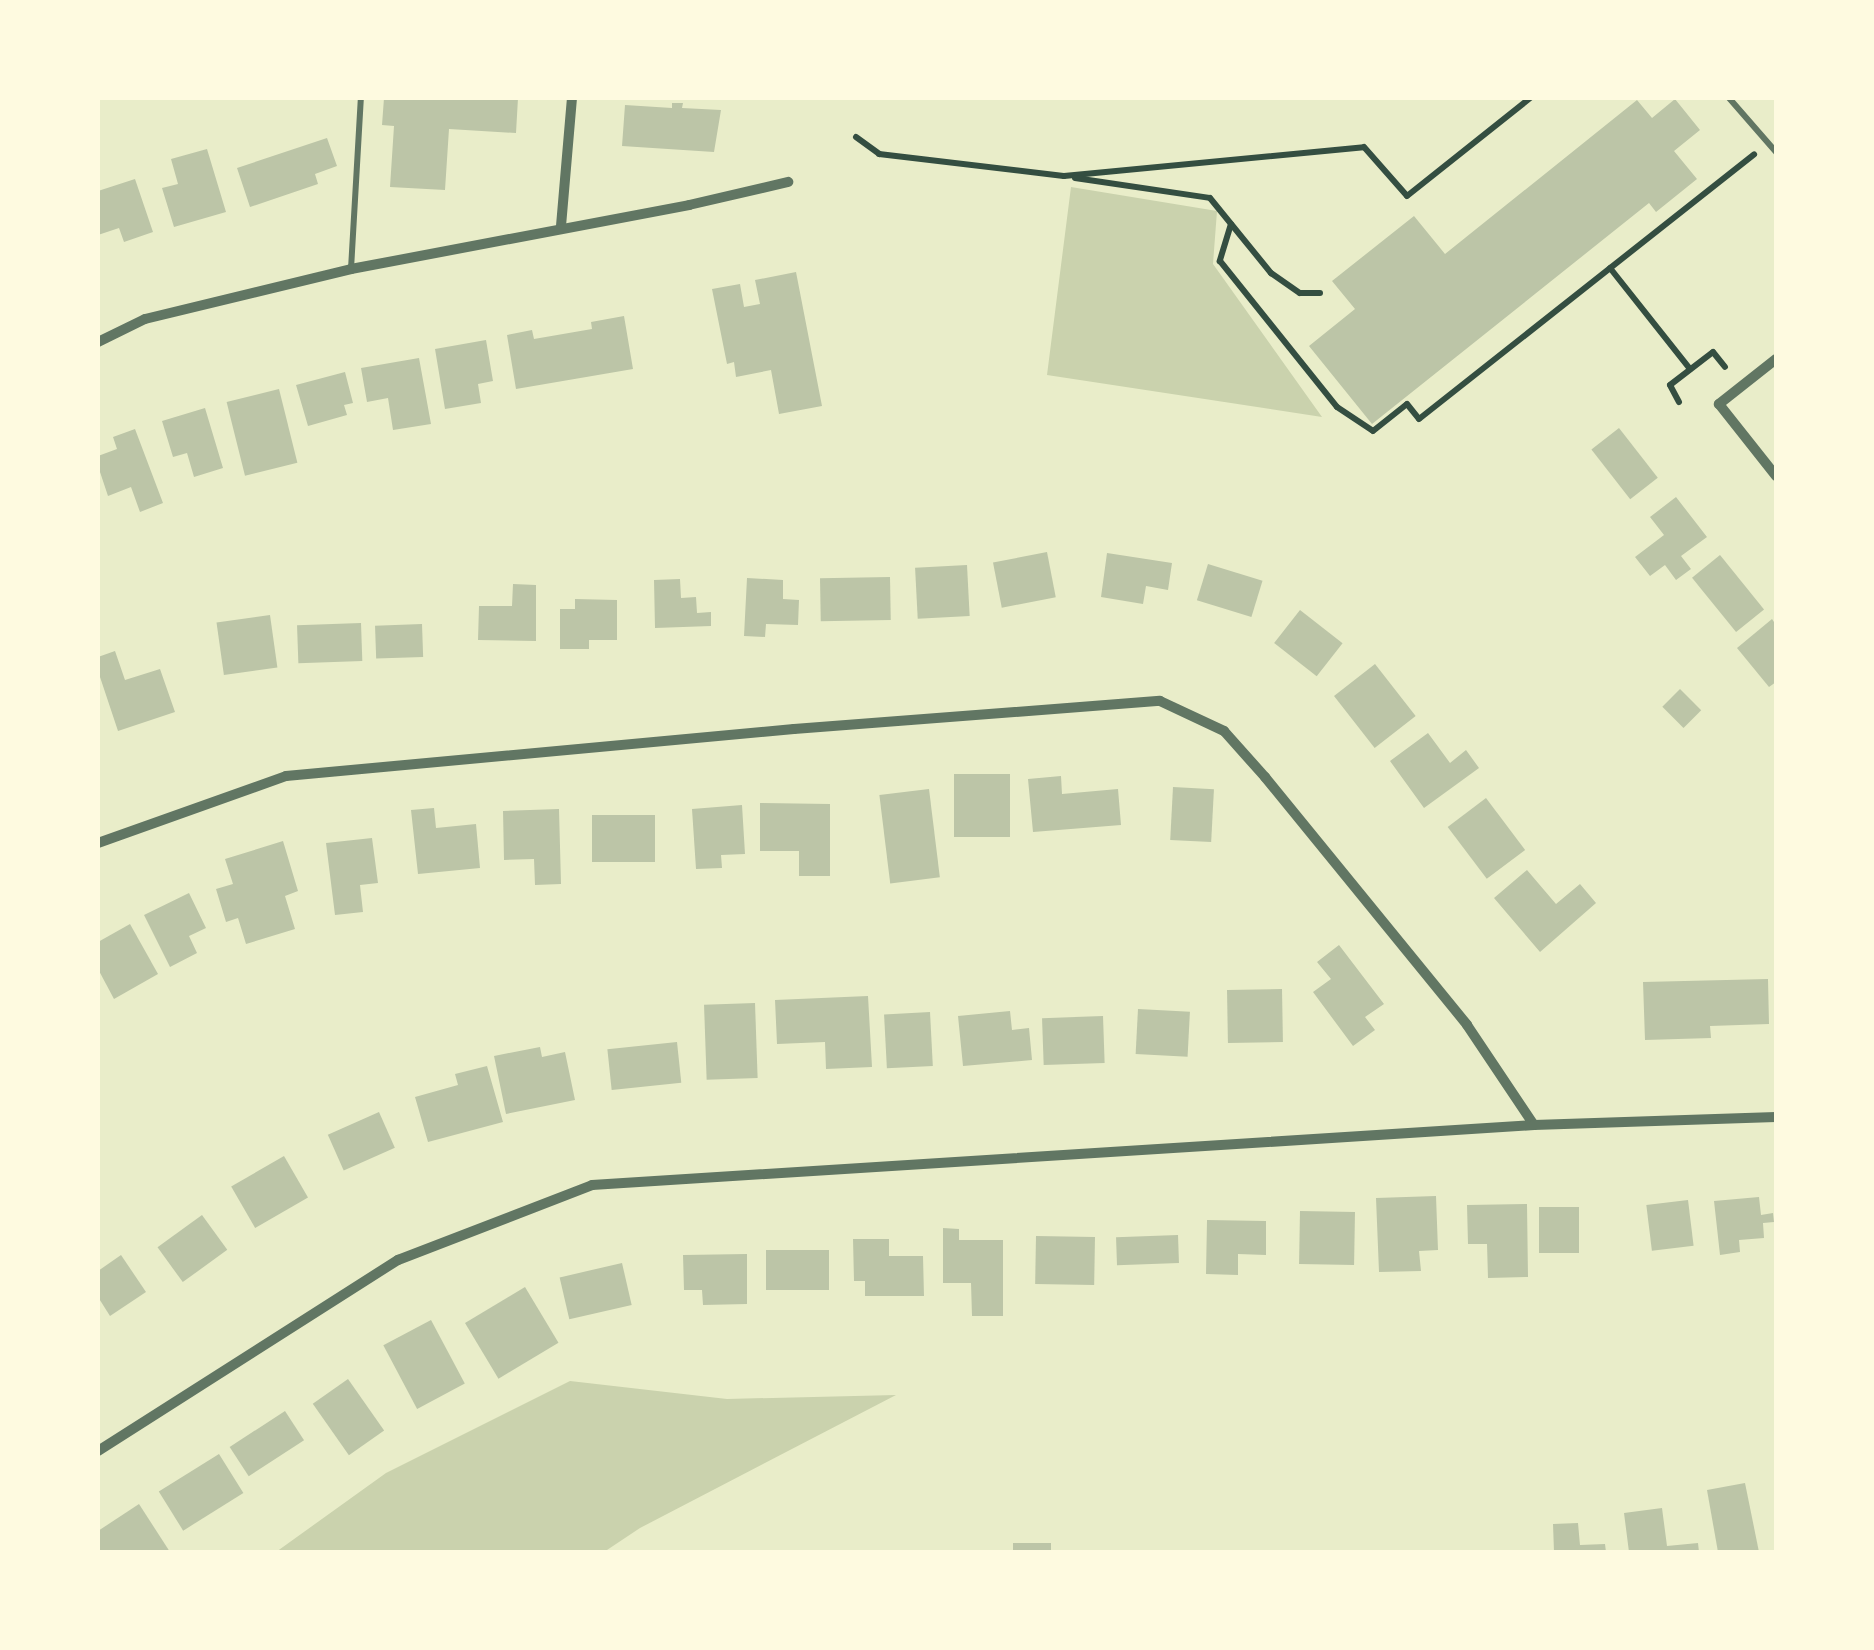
<!DOCTYPE html>
<html>
<head>
<meta charset="utf-8">
<style>
	body { margin:0 }
	#map { position:relative; width:1874px; height:1650px; overflow:hidden; background:#e9edc9; font-family:"Noto Serif",serif }
	div>[style] { position:absolute }
	[style*='--x'] { left:calc(var(--x)*1px); top:calc(var(--y)*1px); width:calc(var(--w)*1px); rotate:calc(var(--a)*1deg) }
	.green>* { inset:0; background:#cad2ad }
	.building>* { inset:0; background:#bcc5a7; transform-origin:0 0 }
	.path>* { height:6px; margin:-3px; padding:0 3px; transform-origin:3px; border-radius:3px; background:#344e41 }
	.service>* { height:6px; margin:-3px; padding:0 3px; transform-origin:3px; border-radius:3px; background:#617663 }
	.minor>* { height:10px; margin:-5px; padding:0 5px; transform-origin:5px; border-radius:5px; background:#617663 }
	span { translate:-50% -50%; white-space:nowrap; text-align:center; line-height:1.15; -webkit-text-stroke:8px #fefae0; paint-order:stroke }
	.frame { position:absolute; inset:0; border:100px solid #fefae0; pointer-events:none }
</style>
</head>
<body>
<div id="map">
	<div class="green">
		<i style="clip-path:polygon(1071px 187px,1217px 211px,1213px 264px,1322px 417px,1047px 375px)"></i>
		<i style="clip-path:polygon(570px 1381px,727px 1399px,896px 1395px,640px 1528px,604px 1552px,276px 1552px,386px 1473px)"></i>
	</div>
	<div class="building">
		<i style="clip-path:polygon(384px 98px,518px 98px,516px 133px,449px 129px,445px 190px,390px 187px,394px 126px,382px 125px)"></i>
		<i style="clip-path:polygon(1675px 99px,1700px 130px,1674px 151px,1697px 179px,1656px 212px,1649px 203px,1372px 424px,1309px 346px,1355px 309px,1332px 281px,1414px 216px,1445px 254px,1637px 100px,1652px 118px)"></i>
		<i style="clip-path:polygon(672px 103px,683px 103px,682px 108px,721px 110px,714px 152px,622px 146px,625px 105px,672px 108px)"></i>
		<i style="clip-path:polygon(327px 138px,337px 166px,315px 174px,318px 184px,250px 207px,237px 168px)"></i>
		<i style="clip-path:polygon(207px 149px,226px 212px,174px 227px,162px 188px,178px 184px,171px 159px)"></i>
		<i style="clip-path:polygon(135px 179px,153px 232px,124px 242px,119px 228px,98px 235px,98px 191px)"></i>
		<i style="clip-path:polygon(796px 272px,822px 406px,779px 414px,771px 370px,736px 377px,734px 362px,727px 364px,712px 289px,740px 284px,744px 307px,760px 304px,755px 280px)"></i>
		<i style="clip-path:polygon(624px 316px,633px 369px,516px 389px,507px 335px,532px 330px,534px 339px,592px 329px,591px 322px)"></i>
		<i style="clip-path:polygon(486px 340px,493px 381px,478px 384px,481px 403px,445px 409px,435px 349px)"></i>
		<i style="clip-path:polygon(419px 358px,431px 424px,393px 430px,388px 398px,367px 402px,361px 368px)"></i>
		<i style="clip-path:polygon(345px 372px,353px 403px,344px 405px,347px 415px,308px 426px,296px 385px)"></i>
		<i style="left:279px;top:389px;width:76px;height:54px;rotate:76deg"></i>
		<i style="clip-path:polygon(205px 408px,223px 468px,194px 477px,187px 453px,173px 457px,162px 421px)"></i>
		<i style="left:1619px;top:428px;width:63px;height:35px;rotate:52deg"></i>
		<i style="clip-path:polygon(135px 429px,163px 503px,140px 512px,131px 487px,108px 496px,98px 466px,98px 456px,117px 449px,113px 437px)"></i>
		<i style="clip-path:polygon(1676px 497px,1707px 537px,1681px 556px,1691px 569px,1676px 580px,1665px 565px,1650px 576px,1635px 557px,1664px 535px,1650px 517px)"></i>
		<i style="left:1047px;top:552px;width:46px;height:55px;rotate:79deg"></i>
		<i style="clip-path:polygon(1107px 553px,1172px 563px,1168px 590px,1146px 586px,1143px 604px,1101px 597px)"></i>
		<i style="left:1720px;top:555px;width:70px;height:36px;rotate:51deg"></i>
		<i style="left:1208px;top:564px;width:57px;height:38px;rotate:17deg"></i>
		<i style="left:967px;top:565px;width:51px;height:52px;rotate:87deg"></i>
		<i style="left:890px;top:577px;width:43px;height:70px;rotate:89deg"></i>
		<i style="clip-path:polygon(747px 578px,783px 580px,783px 599px,799px 600px,798px 625px,766px 624px,765px 637px,744px 636px)"></i>
		<i style="clip-path:polygon(680px 579px,681px 598px,696px 597px,697px 613px,711px 612px,711px 626px,655px 628px,654px 580px)"></i>
		<i style="clip-path:polygon(513px 584px,536px 585px,536px 641px,478px 640px,479px 606px,512px 606px)"></i>
		<i style="clip-path:polygon(575px 599px,617px 600px,617px 640px,589px 640px,589px 649px,560px 649px,560px 609px,575px 609px)"></i>
		<i style="left:1300px;top:610px;width:54px;height:42px;rotate:38deg"></i>
		<i style="left:270px;top:615px;width:53px;height:54px;rotate:82deg"></i>
		<i style="clip-path:polygon(1772px 619px,1776px 625px,1776px 682px,1769px 687px,1737px 648px)"></i>
		<i style="left:361px;top:623px;width:38px;height:64px;rotate:88deg"></i>
		<i style="left:422px;top:624px;width:33px;height:47px;rotate:88deg"></i>
		<i style="clip-path:polygon(115px 651px,125px 680px,160px 669px,175px 712px,118px 731px,98px 671px,98px 657px)"></i>
		<i style="left:1375px;top:664px;width:66px;height:52px;rotate:52deg"></i>
		<i style="left:1680px;top:689px;width:30px;height:25px;rotate:45deg"></i>
		<i style="clip-path:polygon(1428px 733px,1450px 763px,1466px 750px,1479px 768px,1424px 808px,1390px 761px)"></i>
		<i style="left:1010px;top:774px;width:63px;height:56px;rotate:90deg"></i>
		<i style="clip-path:polygon(1061px 776px,1062px 794px,1118px 789px,1121px 825px,1033px 832px,1028px 779px)"></i>
		<i style="left:1173px;top:787px;width:41px;height:53px;rotate:3deg"></i>
		<i style="left:929px;top:789px;width:89px;height:50px;rotate:83deg"></i>
		<i style="left:1486px;top:798px;width:65px;height:48px;rotate:53deg"></i>
		<i style="clip-path:polygon(760px 803px,830px 804px,830px 876px,799px 876px,799px 851px,760px 851px)"></i>
		<i style="clip-path:polygon(742px 805px,745px 854px,721px 855px,722px 868px,696px 869px,692px 809px)"></i>
		<i style="clip-path:polygon(434px 808px,436px 828px,476px 824px,480px 868px,418px 874px,411px 810px)"></i>
		<i style="clip-path:polygon(559px 809px,561px 884px,535px 885px,534px 859px,504px 860px,503px 811px)"></i>
		<i style="left:592px;top:815px;width:63px;height:47px"></i>
		<i style="clip-path:polygon(372px 838px,378px 883px,360px 885px,363px 912px,335px 915px,326px 843px)"></i>
		<i style="clip-path:polygon(283px 841px,298px 891px,285px 896px,295px 929px,246px 944px,238px 918px,226px 922px,216px 889px,233px 884px,225px 859px)"></i>
		<i style="clip-path:polygon(1527px 870px,1556px 904px,1580px 884px,1596px 903px,1540px 952px,1494px 898px)"></i>
		<i style="clip-path:polygon(189px 893px,206px 928px,189px 936px,197px 953px,170px 967px,144px 915px)"></i>
		<i style="clip-path:polygon(130px 924px,158px 974px,114px 999px,98px 969px,98px 942px)"></i>
		<i style="clip-path:polygon(1339px 945px,1384px 1004px,1365px 1017px,1375px 1030px,1353px 1046px,1313px 992px,1331px 979px,1317px 962px)"></i>
		<i style="clip-path:polygon(1768px 979px,1769px 1024px,1710px 1026px,1711px 1038px,1645px 1040px,1643px 982px)"></i>
		<i style="left:1282px;top:989px;width:53px;height:55px;rotate:89deg"></i>
		<i style="clip-path:polygon(868px 996px,872px 1067px,826px 1069px,825px 1042px,777px 1044px,775px 1000px)"></i>
		<i style="left:755px;top:1003px;width:75px;height:51px;rotate:88deg"></i>
		<i style="left:1138px;top:1009px;width:52px;height:45px;rotate:3deg"></i>
		<i style="clip-path:polygon(1010px 1011px,1012px 1030px,1029px 1028px,1032px 1060px,963px 1066px,958px 1016px)"></i>
		<i style="left:930px;top:1012px;width:54px;height:46px;rotate:87deg"></i>
		<i style="left:1103px;top:1016px;width:47px;height:61px;rotate:88deg"></i>
		<i style="left:677px;top:1042px;width:41px;height:70px;rotate:84deg"></i>
		<i style="clip-path:polygon(540px 1047px,542px 1057px,565px 1052px,575px 1100px,506px 1114px,494px 1056px)"></i>
		<i style="clip-path:polygon(487px 1066px,503px 1122px,428px 1142px,415px 1097px,458px 1085px,455px 1074px)"></i>
		<i style="left:379px;top:1112px;width:39px;height:56px;rotate:66deg"></i>
		<i style="left:284px;top:1156px;width:48px;height:61px;rotate:60deg"></i>
		<i style="clip-path:polygon(1436px 1196px,1438px 1250px,1419px 1251px,1421px 1271px,1379px 1272px,1376px 1198px)"></i>
		<i style="clip-path:polygon(1759px 1197px,1761px 1215px,1773px 1213px,1774px 1222px,1763px 1223px,1764px 1238px,1739px 1240px,1740px 1252px,1720px 1255px,1714px 1201px)"></i>
		<i style="left:1688px;top:1200px;width:46px;height:42px;rotate:83deg"></i>
		<i style="clip-path:polygon(1527px 1204px,1528px 1277px,1488px 1278px,1487px 1244px,1468px 1244px,1467px 1205px)"></i>
		<i style="left:1539px;top:1207px;width:40px;height:46px"></i>
		<i style="left:1300px;top:1211px;width:55px;height:53px;rotate:1deg"></i>
		<i style="left:202px;top:1215px;width:43px;height:55px;rotate:54deg"></i>
		<i style="clip-path:polygon(1207px 1220px,1266px 1221px,1266px 1255px,1238px 1254px,1238px 1275px,1206px 1274px)"></i>
		<i style="clip-path:polygon(943px 1228px,959px 1229px,959px 1240px,1003px 1240px,1003px 1316px,972px 1316px,971px 1283px,943px 1283px)"></i>
		<i style="left:1178px;top:1235px;width:28px;height:62px;rotate:88deg"></i>
		<i style="left:1036px;top:1236px;width:59px;height:48px;rotate:1deg"></i>
		<i style="clip-path:polygon(853px 1239px,889px 1239px,889px 1256px,923px 1256px,924px 1296px,865px 1296px,865px 1281px,854px 1281px)"></i>
		<i style="left:829px;top:1250px;width:40px;height:63px;rotate:90deg"></i>
		<i style="clip-path:polygon(747px 1254px,747px 1304px,703px 1305px,702px 1290px,684px 1290px,683px 1255px)"></i>
		<i style="clip-path:polygon(121px 1255px,146px 1292px,110px 1316px,98px 1297px,98px 1271px)"></i>
		<i style="left:622px;top:1263px;width:43px;height:64px;rotate:77deg"></i>
		<i style="left:525px;top:1287px;width:65px;height:70px;rotate:59deg"></i>
		<i style="left:431px;top:1320px;width:72px;height:54px;rotate:62deg"></i>
		<i style="left:348px;top:1379px;width:63px;height:43px;rotate:55deg"></i>
		<i style="left:285px;top:1411px;width:35px;height:66px;rotate:57deg"></i>
		<i style="left:219px;top:1454px;width:46px;height:71px;rotate:58deg"></i>
		<i style="clip-path:polygon(1745px 1483px,1759px 1552px,1718px 1552px,1707px 1490px)"></i>
		<i style="clip-path:polygon(139px 1504px,170px 1552px,98px 1552px,98px 1531px)"></i>
		<i style="clip-path:polygon(1662px 1508px,1667px 1546px,1698px 1543px,1699px 1552px,1629px 1552px,1624px 1513px)"></i>
		<i style="clip-path:polygon(1578px 1523px,1580px 1545px,1605px 1544px,1606px 1552px,1554px 1552px,1553px 1524px)"></i>
		<i style="left:1013px;top:1543px;width:38px;height:9px"></i>
	</div>
	<div class="path">
		<i style="--x:856;--y:137;--w:29;--a:36"></i>
		<i style="--x:879;--y:154;--w:186;--a:6.8"></i>
		<i style="--x:1064;--y:176;--w:301;--a:-5.5"></i>
		<i style="--x:1364;--y:147;--w:65;--a:48.7"></i>
		<i style="--x:1407;--y:196;--w:157;--a:-38.5"></i>
		<i style="--x:1075;--y:178;--w:136;--a:8.4"></i>
		<i style="--x:1210;--y:198;--w:97;--a:50.9"></i>
		<i style="--x:1271;--y:273;--w:35;--a:35"></i>
		<i style="--x:1300;--y:293;--w:20;--a:0"></i>
		<i style="--x:1231;--y:224;--w:39;--a:107"></i>
		<i style="--x:1220;--y:261;--w:187;--a:51.3"></i>
		<i style="--x:1337;--y:407;--w:43;--a:33.7"></i>
		<i style="--x:1373;--y:431;--w:43;--a:-38.5"></i>
		<i style="--x:1407;--y:404;--w:19;--a:51"></i>
		<i style="--x:1419;--y:419;--w:427;--a:-38.3"></i>
		<i style="--x:1610;--y:268;--w:129;--a:51.6"></i>
		<i style="--x:1679;--y:402;--w:19;--a:-118"></i>
		<i style="--x:1670;--y:385;--w:54;--a:-37.5"></i>
		<i style="--x:1713;--y:352;--w:19;--a:51"></i>
	</div>
	<div class="service">
		<i style="--x:1729;--y:98;--w:72;--a:49"></i>
		<i style="--x:351;--y:269;--w:171;--a:-86.7"></i>
	</div>
	<div class="minor">
		<i style="--x:561;--y:226;--w:128;--a:-85.1"></i>
		<i style="--x:98;--y:342;--w:52;--a:-26.1"></i>
		<i style="--x:145;--y:319;--w:212;--a:-13.6"></i>
		<i style="--x:351;--y:269;--w:344;--a:-10.7"></i>
		<i style="--x:689;--y:205;--w:102;--a:-13.1"></i>
		<i style="--x:1776;--y:359;--w:73;--a:141.7"></i>
		<i style="--x:1719;--y:404;--w:92;--a:51.6"></i>
		<i style="--x:98;--y:843;--w:200;--a:-19.6"></i>
		<i style="--x:286;--y:776;--w:510;--a:-5.29"></i>
		<i style="--x:794;--y:729;--w:367;--a:-4.4"></i>
		<i style="--x:1160;--y:701;--w:71;--a:25.1"></i>
		<i style="--x:1224;--y:731;--w:62;--a:48.3"></i>
		<i style="--x:1265;--y:777;--w:320;--a:50.8"></i>
		<i style="--x:1467;--y:1025;--w:120;--a:56.2"></i>
		<i style="--x:98;--y:1451;--w:356;--a:-32.5"></i>
		<i style="--x:398;--y:1260;--w:208;--a:-21.1"></i>
		<i style="--x:592;--y:1185;--w:944;--a:-3.64"></i>
		<i style="--x:1534;--y:1125;--w:242;--a:-1.9"></i>
	</div>
	<div class="frame"></div>
</div>
</body>
</html>
